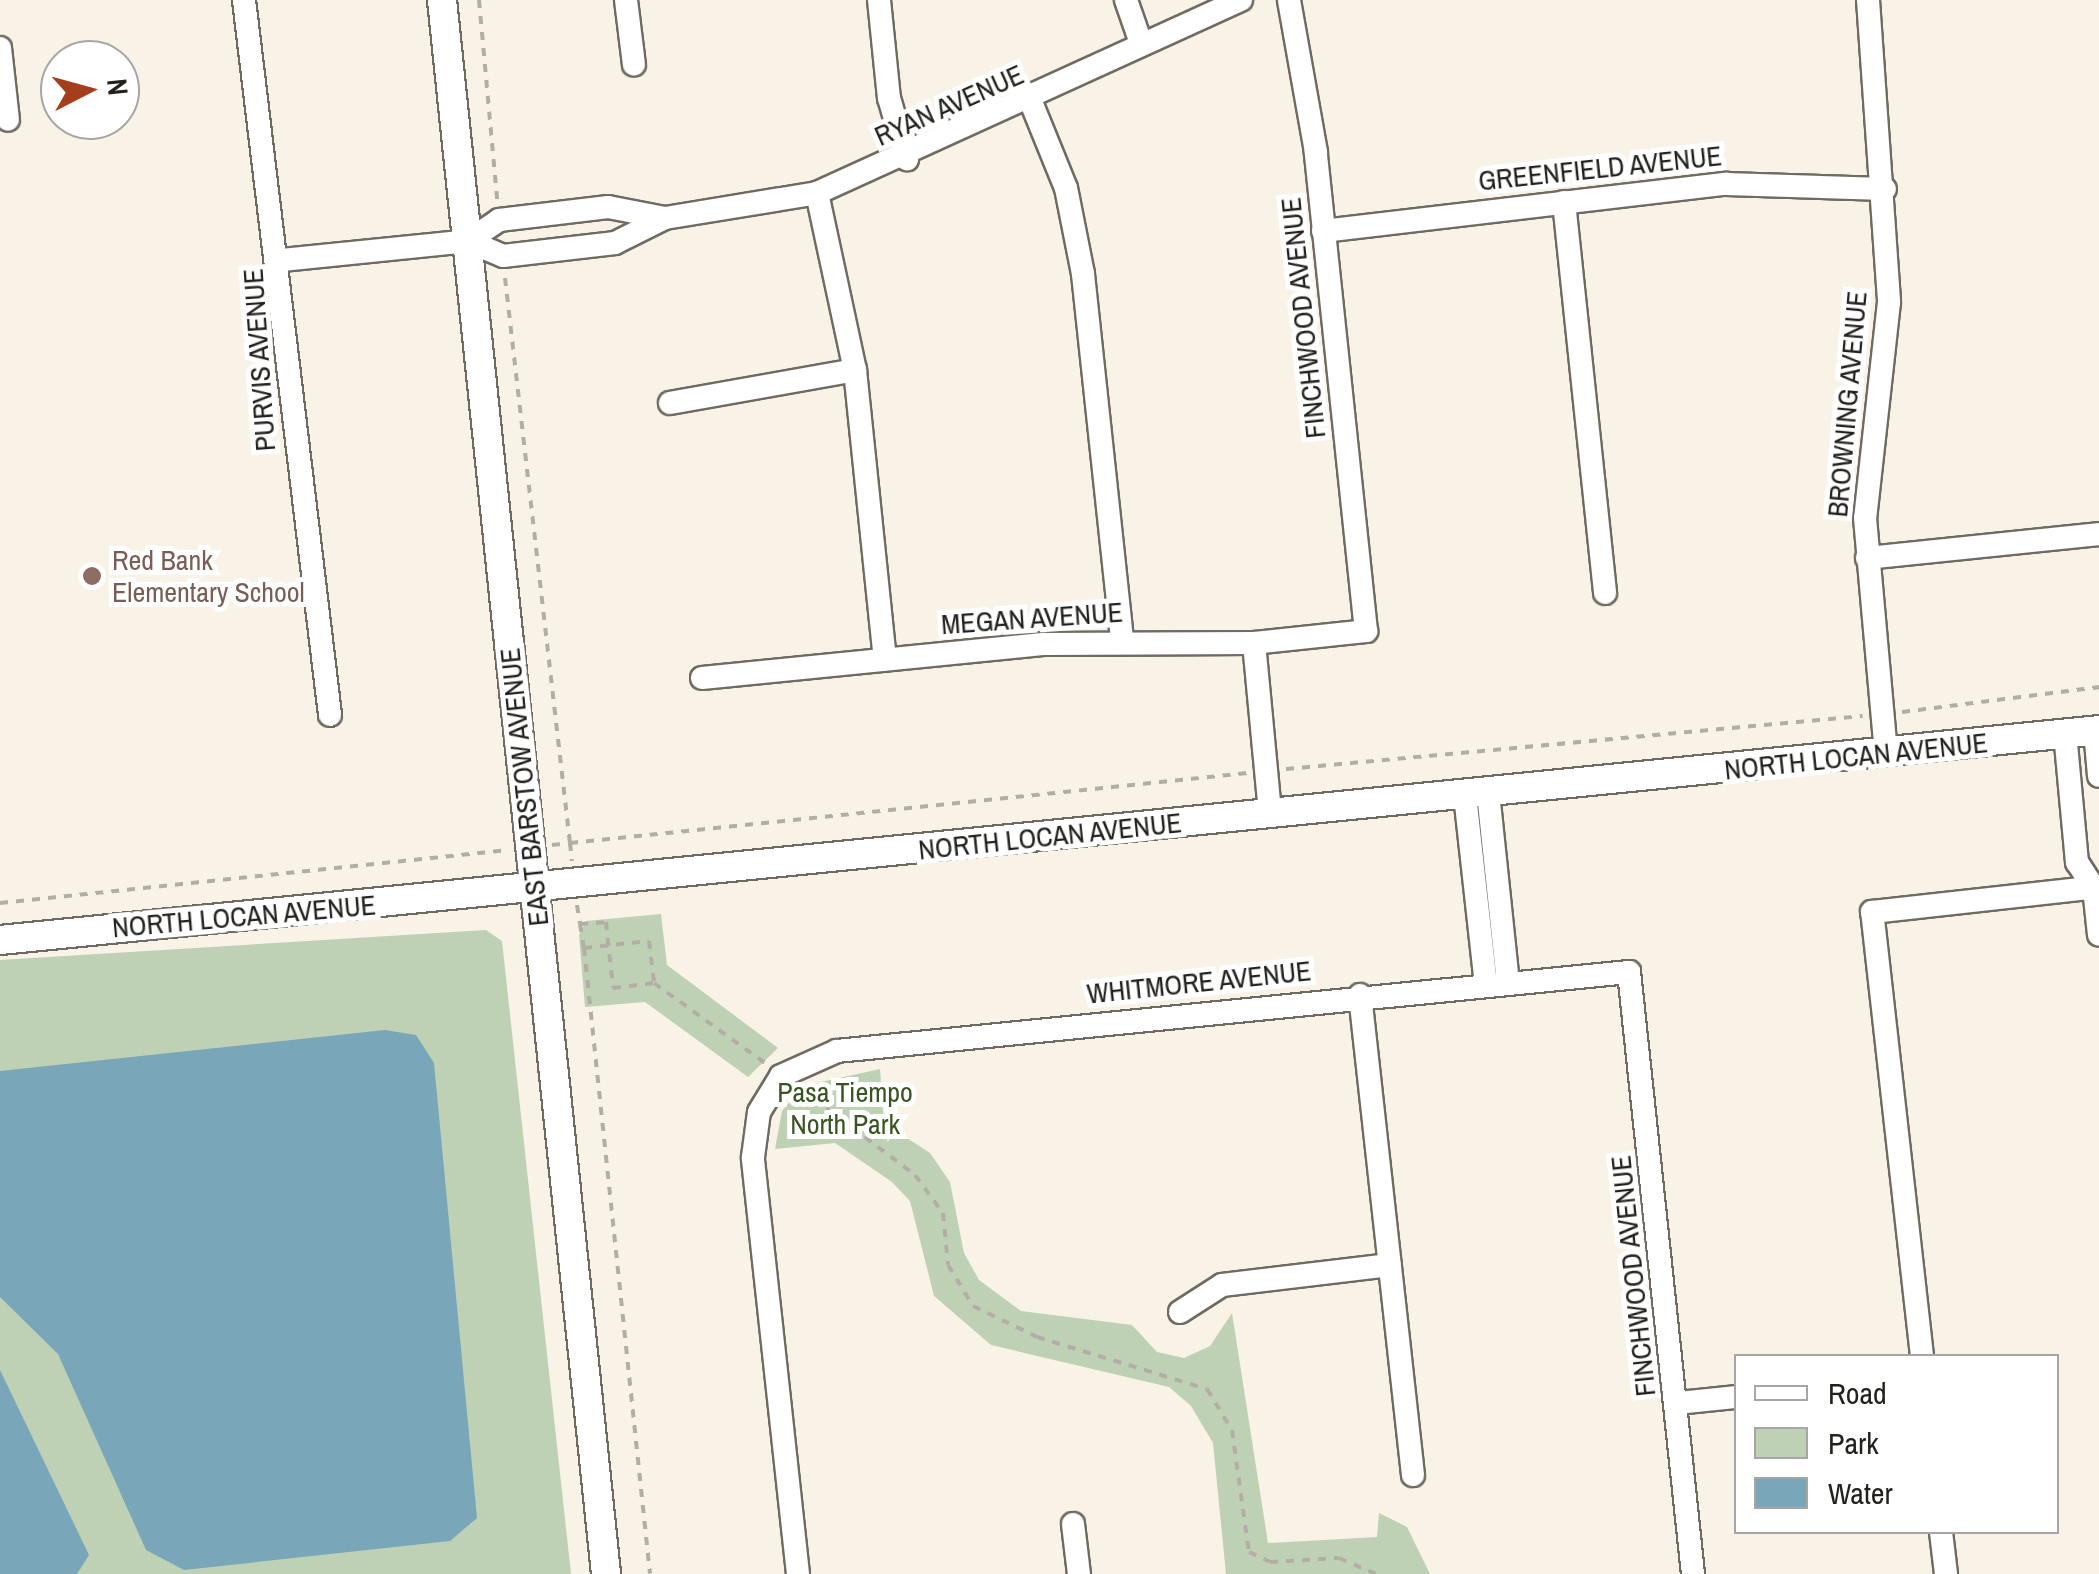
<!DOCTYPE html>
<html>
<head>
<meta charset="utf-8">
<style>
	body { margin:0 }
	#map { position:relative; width:2099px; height:1574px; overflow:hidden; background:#f8f2e7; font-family:"Archivo Narrow",sans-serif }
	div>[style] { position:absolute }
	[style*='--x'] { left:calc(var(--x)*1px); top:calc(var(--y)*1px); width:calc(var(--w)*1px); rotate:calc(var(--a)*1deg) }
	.green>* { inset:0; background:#bfd1b4 }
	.water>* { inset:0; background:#79a6b9 }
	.path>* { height:4px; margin-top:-2px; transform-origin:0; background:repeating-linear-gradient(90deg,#b3aea5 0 8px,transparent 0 16px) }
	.roads { filter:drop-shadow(2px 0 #706b62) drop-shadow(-2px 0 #706b62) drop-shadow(0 2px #706b62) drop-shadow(0 -2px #706b62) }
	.minor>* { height:22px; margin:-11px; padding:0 11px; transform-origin:11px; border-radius:11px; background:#fff }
	.tertiary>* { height:28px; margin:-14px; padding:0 14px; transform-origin:14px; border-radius:14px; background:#fff }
	.dots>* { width:28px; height:28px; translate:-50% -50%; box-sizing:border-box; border:5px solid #fff; border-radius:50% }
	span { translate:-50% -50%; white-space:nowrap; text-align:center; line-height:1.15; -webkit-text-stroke:10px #fff; paint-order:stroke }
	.street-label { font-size:28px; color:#23211d }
	.education-label { font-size:28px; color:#785e54 }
	.left { translate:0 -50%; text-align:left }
	.park-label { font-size:28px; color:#385521 }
	.legend { position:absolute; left:1734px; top:1354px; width:325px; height:180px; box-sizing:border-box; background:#fff; border:2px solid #a7a6a5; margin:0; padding:12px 18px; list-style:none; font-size:30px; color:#23211d }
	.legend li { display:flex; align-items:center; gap:20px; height:50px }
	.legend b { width:50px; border:2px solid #a7a6a5 }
	.north { position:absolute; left:40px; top:40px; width:100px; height:100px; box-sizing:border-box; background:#fff; border:2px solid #a7a6a5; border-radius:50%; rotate:84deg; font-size:28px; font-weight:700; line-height:40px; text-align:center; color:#23211d }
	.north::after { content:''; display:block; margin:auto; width:35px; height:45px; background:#a53e1d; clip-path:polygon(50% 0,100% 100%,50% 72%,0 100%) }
</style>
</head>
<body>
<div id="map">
	<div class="green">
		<i style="clip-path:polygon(661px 914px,667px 965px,778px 1048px,748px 1077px,645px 1002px,585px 1007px,579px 935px,586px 921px)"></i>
		<i style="clip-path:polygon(486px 930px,502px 941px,571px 1574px,0 1574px,0 960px)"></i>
		<i style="clip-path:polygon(880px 1069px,884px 1123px,930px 1153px,950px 1182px,964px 1253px,979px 1280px,1021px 1311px,1132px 1325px,1157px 1352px,1184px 1358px,1210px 1346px,1232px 1313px,1268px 1543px,1377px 1537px,1379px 1513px,1407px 1527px,1430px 1574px,1226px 1574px,1213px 1443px,1191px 1406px,1169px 1387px,991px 1345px,934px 1296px,910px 1201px,892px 1182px,835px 1143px,775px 1149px,782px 1111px,803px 1086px)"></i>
	</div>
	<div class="water">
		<i style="clip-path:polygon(385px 1030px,416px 1035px,434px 1063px,477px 1518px,450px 1541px,184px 1570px,146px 1550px,58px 1354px,0 1297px,0 1071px)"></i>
		<i style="clip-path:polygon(0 1370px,89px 1555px,77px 1574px,0 1574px)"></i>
	</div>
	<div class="path">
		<i style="--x:479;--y:0;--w:200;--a:84.8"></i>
		<i style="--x:505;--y:278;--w:569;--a:83.44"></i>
		<i style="--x:570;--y:843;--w:681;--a:-5.9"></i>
		<i style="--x:1902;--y:712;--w:199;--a:-7.2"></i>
		<i style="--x:1286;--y:769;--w:579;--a:-5.25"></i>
		<i style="--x:552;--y:845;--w:18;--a:-6"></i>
		<i style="--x:570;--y:843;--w:18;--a:84"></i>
		<i style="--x:0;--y:903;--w:511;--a:-5.96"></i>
		<i style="--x:577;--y:905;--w:19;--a:81"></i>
		<i style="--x:580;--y:924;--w:26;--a:-4"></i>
		<i style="--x:606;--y:922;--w:66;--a:83.9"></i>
		<i style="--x:613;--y:988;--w:41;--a:-7"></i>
		<i style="--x:654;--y:983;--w:137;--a:35.8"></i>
		<i style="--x:580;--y:924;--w:24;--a:81"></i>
		<i style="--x:584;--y:948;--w:65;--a:-6.1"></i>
		<i style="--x:649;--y:941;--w:41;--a:83"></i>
		<i style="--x:584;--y:948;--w:629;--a:83.98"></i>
		<i style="--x:801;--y:1089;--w:143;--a:37"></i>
		<i style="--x:915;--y:1175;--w:47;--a:53.6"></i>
		<i style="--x:943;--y:1213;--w:52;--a:84.5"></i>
		<i style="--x:948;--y:1265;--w:48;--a:58.6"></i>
		<i style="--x:973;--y:1306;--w:71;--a:25.8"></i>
		<i style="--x:1037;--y:1337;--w:178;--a:17"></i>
		<i style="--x:1207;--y:1389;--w:48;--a:58.6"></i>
		<i style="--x:1232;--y:1430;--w:123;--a:82.1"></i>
		<i style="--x:1249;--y:1552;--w:23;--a:25"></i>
		<i style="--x:1270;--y:1562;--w:69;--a:-3.3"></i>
		<i style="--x:1339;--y:1558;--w:40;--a:23.4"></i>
	</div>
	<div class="roads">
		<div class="minor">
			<i style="--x:244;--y:0;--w:720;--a:83.14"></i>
			<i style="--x:626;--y:0;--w:65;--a:83"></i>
			<i style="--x:879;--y:0;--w:99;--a:84.2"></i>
			<i style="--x:889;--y:98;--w:64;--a:73.6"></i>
			<i style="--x:1126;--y:0;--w:46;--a:70.8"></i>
			<i style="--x:1868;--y:0;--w:303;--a:86"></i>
			<i style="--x:1889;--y:302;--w:217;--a:96.3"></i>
			<i style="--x:1865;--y:518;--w:237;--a:84.9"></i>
			<i style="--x:0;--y:48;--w:72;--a:83.7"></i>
			<i style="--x:1031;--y:102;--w:93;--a:67.9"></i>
			<i style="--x:1066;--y:188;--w:88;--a:78.8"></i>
			<i style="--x:1083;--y:274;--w:369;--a:83.9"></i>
			<i style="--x:817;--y:193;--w:181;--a:77.9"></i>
			<i style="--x:855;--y:370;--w:291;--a:84.1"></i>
			<i style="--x:1564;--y:202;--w:393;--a:84"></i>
			<i style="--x:1323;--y:231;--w:406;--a:-6.7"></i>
			<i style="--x:1726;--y:184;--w:159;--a:1.8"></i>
			<i style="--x:468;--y:241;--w:38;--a:23"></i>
			<i style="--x:503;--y:256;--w:113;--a:-6.6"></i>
			<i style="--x:615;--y:243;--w:56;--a:-26.6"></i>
			<i style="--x:665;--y:218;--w:154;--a:-9.3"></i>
			<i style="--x:817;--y:193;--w:466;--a:-24.5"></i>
			<i style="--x:282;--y:260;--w:187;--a:-5.8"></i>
			<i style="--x:468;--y:241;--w:37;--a:-34"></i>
			<i style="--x:499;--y:220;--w:110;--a:-6.8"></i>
			<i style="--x:608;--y:207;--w:58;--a:10.9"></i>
			<i style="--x:670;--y:403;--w:188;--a:-10.1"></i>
			<i style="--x:1867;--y:558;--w:233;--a:-5.9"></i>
			<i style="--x:1254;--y:643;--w:171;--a:84.6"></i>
			<i style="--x:702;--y:678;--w:345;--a:-5.7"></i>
			<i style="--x:1045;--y:644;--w:209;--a:-0.3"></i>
			<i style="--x:1254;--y:643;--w:113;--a:-6.1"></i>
			<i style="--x:1366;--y:631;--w:482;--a:-96"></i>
			<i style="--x:1316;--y:152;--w:154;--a:-100.1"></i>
			<i style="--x:2095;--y:730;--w:46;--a:85"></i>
			<i style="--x:2065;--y:733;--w:130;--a:84.7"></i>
			<i style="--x:2077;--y:862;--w:31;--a:57"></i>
			<i style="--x:2094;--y:888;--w:47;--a:83.9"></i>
			<i style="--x:1488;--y:793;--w:190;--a:84"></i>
			<i style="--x:1465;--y:795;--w:190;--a:83.7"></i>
			<i style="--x:1360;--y:995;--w:483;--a:83.7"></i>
			<i style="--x:1180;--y:1312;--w:50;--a:-32.7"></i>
			<i style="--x:1222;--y:1285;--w:169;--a:-6.8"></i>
			<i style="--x:1922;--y:1356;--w:447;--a:-96.4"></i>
			<i style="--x:1872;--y:912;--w:228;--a:-6.3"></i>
			<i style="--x:1678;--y:1403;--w:58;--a:-5.9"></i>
			<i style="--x:1073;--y:1524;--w:50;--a:83.2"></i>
			<i style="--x:1941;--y:1532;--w:42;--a:83.2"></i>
			<i style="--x:798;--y:1574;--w:419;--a:-96.2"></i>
			<i style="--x:753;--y:1157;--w:45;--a:-82.4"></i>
			<i style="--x:759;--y:1112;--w:42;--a:-58.6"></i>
			<i style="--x:781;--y:1076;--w:61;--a:-24.1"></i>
			<i style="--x:837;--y:1051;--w:796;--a:-5.7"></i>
			<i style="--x:1629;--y:972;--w:605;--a:83.93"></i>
		</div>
		<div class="tertiary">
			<i style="--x:442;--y:0;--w:1583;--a:84.05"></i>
			<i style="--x:0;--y:940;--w:2109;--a:-5.71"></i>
		</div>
	</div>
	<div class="dots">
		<i style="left:92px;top:576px;background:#8d6e63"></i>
	</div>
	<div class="street-label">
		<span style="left:949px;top:105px;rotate:-24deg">RYAN AVENUE</span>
		<span style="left:1600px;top:168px;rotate:-6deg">GREENFIELD AVENUE</span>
		<span style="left:1303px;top:318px;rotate:-96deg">FINCHWOOD AVENUE</span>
		<span style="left:259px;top:360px;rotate:-94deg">PURVIS AVENUE</span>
		<span style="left:1847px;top:404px;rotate:-85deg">BROWNING AVENUE</span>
		<span style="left:1032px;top:618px;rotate:-4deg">MEGAN AVENUE</span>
		<span style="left:1856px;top:756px;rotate:-6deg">NORTH LOCAN AVENUE</span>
		<span style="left:524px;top:787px;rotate:-96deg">EAST BARSTOW AVENUE</span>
		<span style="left:1050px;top:836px;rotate:-6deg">NORTH LOCAN AVENUE</span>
		<span style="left:244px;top:916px;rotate:-5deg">NORTH LOCAN AVENUE</span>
		<span style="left:1199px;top:982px;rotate:-6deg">WHITMORE AVENUE</span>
		<span style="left:1633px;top:1276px;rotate:-96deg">FINCHWOOD AVENUE</span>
	</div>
	<div class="education-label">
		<span class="left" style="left:112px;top:576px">Red Bank<br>Elementary School</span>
	</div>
	<div class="park-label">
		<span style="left:845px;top:1108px">Pasa Tiempo<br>North Park</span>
	</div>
	<ul class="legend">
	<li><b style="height:12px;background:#fff"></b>Road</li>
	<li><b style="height:28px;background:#bfd1b4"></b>Park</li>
	<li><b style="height:28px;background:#79a6b9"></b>Water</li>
	</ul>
	<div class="north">N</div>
</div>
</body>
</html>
